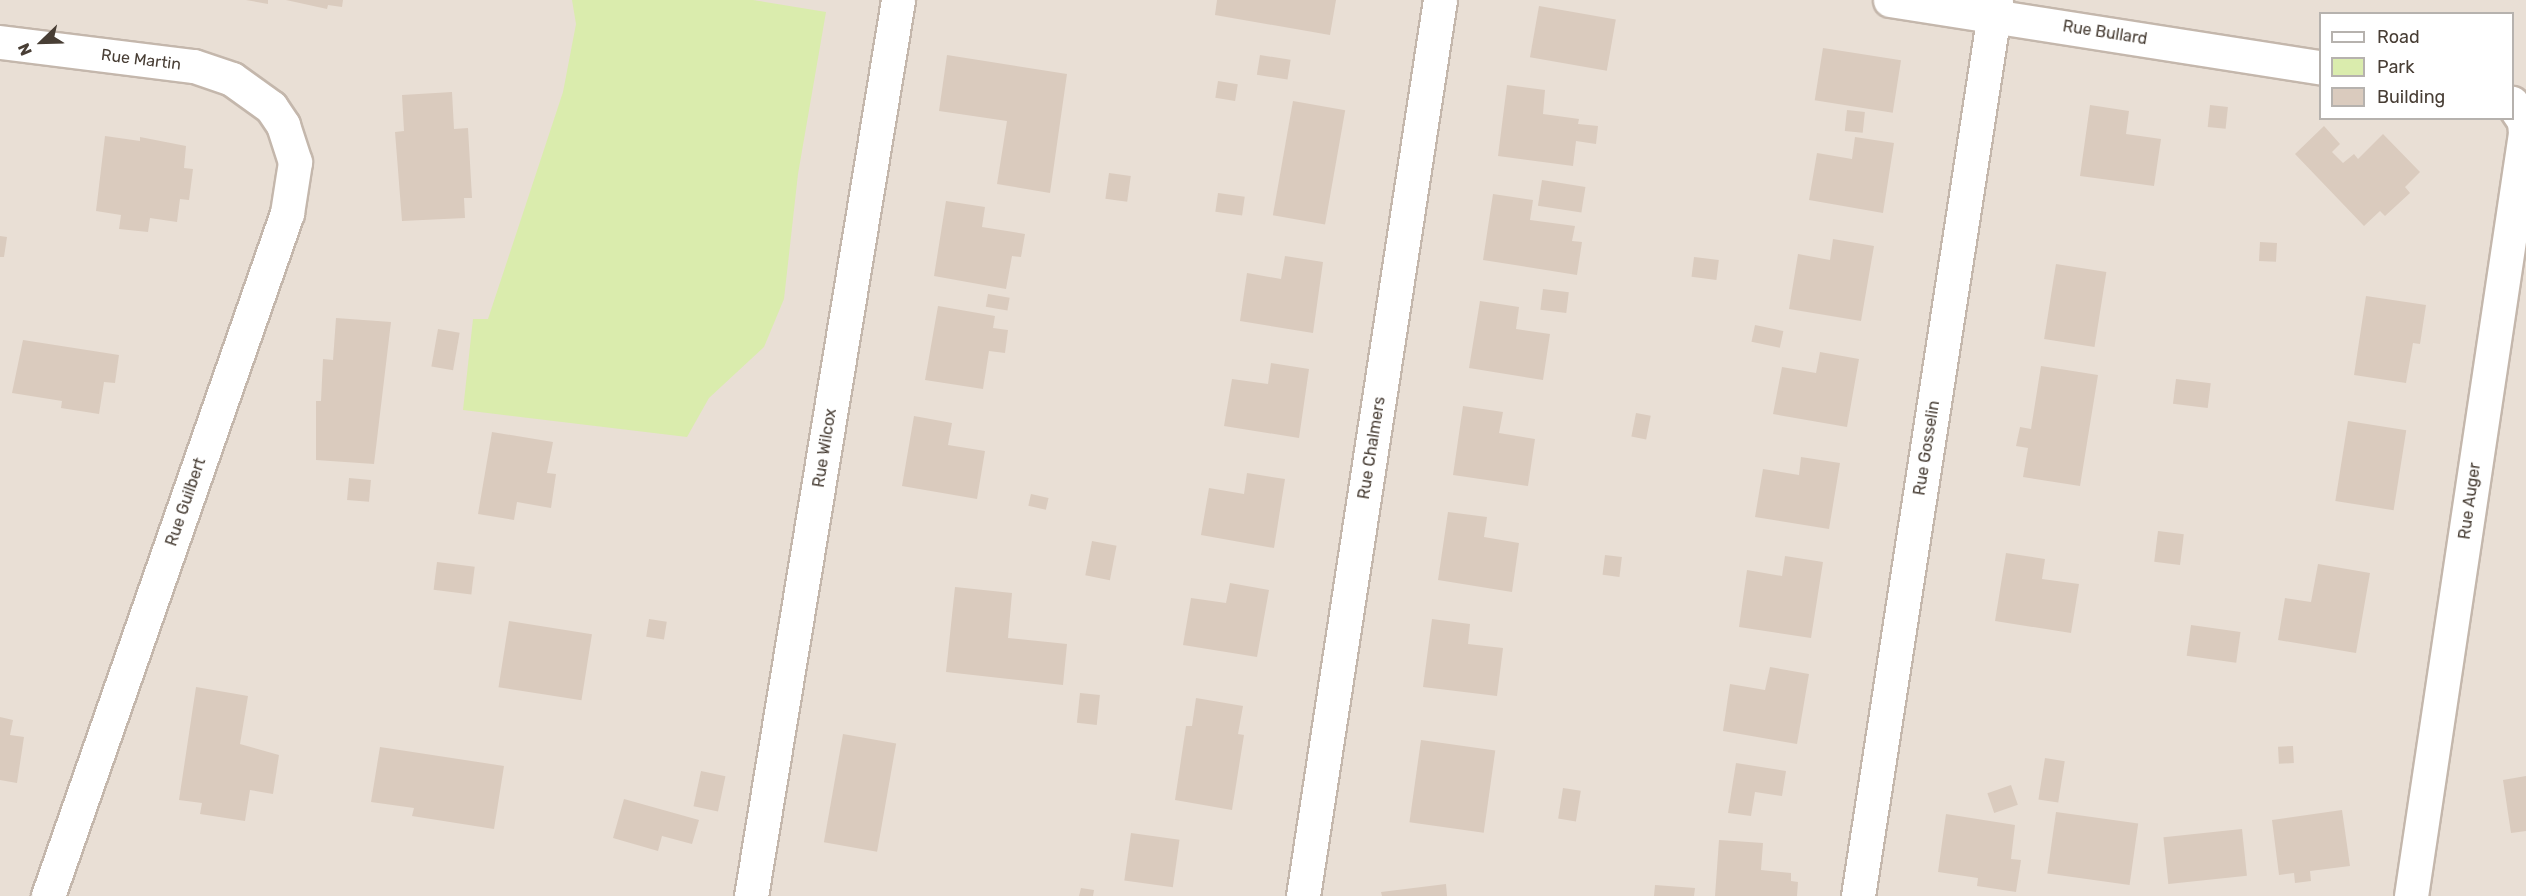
<!DOCTYPE html>
<html>
<head>
<meta charset="utf-8">
<style>
	body { margin:0 }
	#map { position:relative; width:2526px; height:896px; overflow:hidden; background:#f5eee7; font-family:Rubik,sans-serif }
	div>[style] { position:absolute }
	[style*='--x'] { left:calc(var(--x)*1px); top:calc(var(--y)*1px); width:calc(var(--w)*1px); rotate:calc(var(--a)*1deg) }
	.residential>* { inset:0; background:#e9dfd5 }
	.green>* { inset:0; background:#daecad }
	.building>* { inset:0; background:#dacbbe; transform-origin:0 0 }
	.roads { filter:drop-shadow(2px 0 #c4b7ac) drop-shadow(-2px 0 #c4b7ac) drop-shadow(0 2px #c4b7ac) drop-shadow(0 -2px #c4b7ac) }
	.minor>* { height:33px; margin:-16.5px; padding:0 16.5px; transform-origin:16.5px; border-radius:16.5px; background:#fff }
	span { translate:-50% -50%; white-space:nowrap; text-align:center; line-height:1.15; -webkit-text-stroke:4.5px #fff; paint-order:stroke }
	.street-label { font-size:16px; color:#483e35 }
	.legend { position:absolute; left:2319px; top:12px; width:195px; height:108px; box-sizing:border-box; background:#fff; border:2px solid #b6b2ae; margin:0; padding:8px 10px; list-style:none; font-size:18px; color:#483e35 }
	.legend li { display:flex; align-items:center; gap:12px; height:30px }
	.legend b { width:30px; border:2px solid #b6b2ae }
	.north { position:absolute; left:12px; top:12px; width:60px; height:60px; -webkit-text-stroke:4px #fff; paint-order:stroke; rotate:247deg; font-size:16px; font-weight:700; line-height:24px; text-align:center; color:#483e35 }
	.north::after { content:''; display:block; margin:auto; width:21px; height:27px; background:#483e35; clip-path:polygon(50% 0,100% 100%,50% 72%,0 100%) }
</style>
</head>
<body>
<div id="map">
	<div class="residential">
		<i style="clip-path:polygon(evenodd,0 0,2526px 0,2526px 896px,0 896px,0 0,2320px 14px,2512px 14px,2512px 118px,2320px 118px,2320px 14px)"></i>
	</div>
	<div class="green">
		<i style="clip-path:polygon(572px 0,753px 0,826px 12px,798px 174px,784px 299px,764px 347px,709px 398px,687px 437px,463px 410px,473px 319px,488px 319px,563px 92px,576px 24px)"></i>
	</div>
	<div class="building">
		<i style="clip-path:polygon(246px 0,268px 0,268px 4px)"></i>
		<i style="clip-path:polygon(286px 0,343px 0,342px 7px,328px 5px,327px 9px)"></i>
		<i style="clip-path:polygon(1217px 0,1336px 0,1330px 35px,1215px 15px)"></i>
		<i style="left:1539px;top:6px;width:78px;height:52px;rotate:10deg"></i>
		<i style="left:1823px;top:48px;width:79px;height:53px;rotate:9deg"></i>
		<i style="clip-path:polygon(947px 55px,1067px 74px,1050px 193px,997px 184px,1007px 121px,939px 111px)"></i>
		<i style="left:1260px;top:55px;width:31px;height:20px;rotate:9deg"></i>
		<i style="left:1218px;top:81px;width:20px;height:17px;rotate:9deg"></i>
		<i style="clip-path:polygon(1507px 85px,1545px 90px,1543px 114px,1579px 119px,1578px 124px,1598px 126px,1596px 144px,1576px 141px,1573px 166px,1498px 156px)"></i>
		<i style="clip-path:polygon(452px 92px,454px 129px,468px 128px,472px 198px,464px 198px,465px 218px,402px 221px,395px 132px,404px 131px,402px 95px)"></i>
		<i style="left:1293px;top:101px;width:53px;height:116px;rotate:10deg"></i>
		<i style="clip-path:polygon(2090px 105px,2129px 111px,2126px 134px,2161px 139px,2154px 186px,2080px 176px)"></i>
		<i style="left:2210px;top:105px;width:18px;height:22px;rotate:6deg"></i>
		<i style="left:1847px;top:110px;width:18px;height:21px;rotate:6deg"></i>
		<i style="clip-path:polygon(2324px 126px,2340px 144px,2332px 152px,2343px 163px,2354px 154px,2358px 159px,2383px 134px,2420px 172px,2405px 187px,2410px 193px,2385px 216px,2380px 211px,2364px 226px,2295px 154px)"></i>
		<i style="clip-path:polygon(105px 136px,140px 141px,140px 137px,186px 146px,184px 168px,193px 169px,189px 200px,180px 199px,177px 222px,150px 218px,148px 232px,119px 229px,121px 215px,96px 211px)"></i>
		<i style="clip-path:polygon(1855px 137px,1894px 143px,1883px 213px,1809px 200px,1817px 153px,1852px 159px)"></i>
		<i style="left:1109px;top:173px;width:22px;height:26px;rotate:8deg"></i>
		<i style="left:1542px;top:180px;width:44px;height:26px;rotate:9deg"></i>
		<i style="left:1218px;top:193px;width:27px;height:19px;rotate:8deg"></i>
		<i style="clip-path:polygon(1493px 194px,1533px 200px,1530px 220px,1575px 226px,1572px 241px,1582px 242px,1577px 275px,1483px 260px)"></i>
		<i style="clip-path:polygon(946px 201px,985px 207px,982px 227px,1025px 234px,1021px 257px,1012px 256px,1006px 289px,934px 276px)"></i>
		<i style="clip-path:polygon(0 236px,7px 237px,4px 257px,0 257px)"></i>
		<i style="clip-path:polygon(1833px 239px,1874px 246px,1861px 321px,1789px 309px,1798px 254px,1830px 260px)"></i>
		<i style="left:2260px;top:242px;width:17px;height:19px;rotate:3deg"></i>
		<i style="clip-path:polygon(1285px 256px,1323px 262px,1313px 333px,1240px 321px,1247px 273px,1281px 279px)"></i>
		<i style="left:1694px;top:257px;width:25px;height:20px;rotate:7deg"></i>
		<i style="left:2056px;top:264px;width:51px;height:76px;rotate:9deg"></i>
		<i style="left:1543px;top:289px;width:26px;height:21px;rotate:7deg"></i>
		<i style="left:988px;top:294px;width:22px;height:13px;rotate:10deg"></i>
		<i style="clip-path:polygon(2366px 296px,2426px 305px,2420px 344px,2413px 343px,2406px 383px,2354px 375px)"></i>
		<i style="clip-path:polygon(1480px 301px,1519px 307px,1516px 329px,1550px 334px,1543px 380px,1469px 368px)"></i>
		<i style="clip-path:polygon(938px 306px,995px 316px,993px 328px,1008px 330px,1005px 353px,989px 351px,983px 389px,925px 380px)"></i>
		<i style="clip-path:polygon(336px 318px,391px 322px,374px 464px,316px 460px,316px 401px,321px 401px,323px 359px,333px 360px)"></i>
		<i style="left:1755px;top:325px;width:29px;height:17px;rotate:12deg"></i>
		<i style="left:438px;top:329px;width:22px;height:38px;rotate:10deg"></i>
		<i style="clip-path:polygon(23px 340px,119px 355px,115px 383px,104px 382px,99px 414px,61px 408px,62px 401px,12px 393px)"></i>
		<i style="clip-path:polygon(1820px 352px,1859px 359px,1847px 427px,1773px 414px,1782px 367px,1816px 373px)"></i>
		<i style="clip-path:polygon(1271px 363px,1309px 369px,1299px 438px,1224px 426px,1232px 379px,1268px 384px)"></i>
		<i style="clip-path:polygon(2041px 366px,2098px 375px,2080px 486px,2023px 477px,2028px 448px,2016px 446px,2020px 427px,2031px 429px)"></i>
		<i style="left:2176px;top:379px;width:35px;height:25px;rotate:7deg"></i>
		<i style="clip-path:polygon(1463px 406px,1503px 412px,1499px 433px,1535px 439px,1528px 486px,1453px 475px)"></i>
		<i style="left:1636px;top:413px;width:15px;height:24px;rotate:11deg"></i>
		<i style="clip-path:polygon(914px 416px,952px 423px,948px 445px,985px 451px,977px 499px,902px 486px)"></i>
		<i style="left:2348px;top:421px;width:59px;height:81px;rotate:9deg"></i>
		<i style="clip-path:polygon(492px 432px,553px 442px,547px 473px,556px 474px,551px 508px,517px 502px,514px 520px,478px 514px)"></i>
		<i style="clip-path:polygon(1801px 457px,1840px 463px,1829px 529px,1755px 517px,1763px 469px,1799px 475px)"></i>
		<i style="clip-path:polygon(1247px 473px,1285px 479px,1274px 548px,1201px 535px,1209px 488px,1244px 494px)"></i>
		<i style="left:349px;top:478px;width:22px;height:22px;rotate:5deg"></i>
		<i style="left:1031px;top:494px;width:18px;height:12px;rotate:13deg"></i>
		<i style="clip-path:polygon(1448px 512px,1487px 517px,1484px 537px,1519px 543px,1512px 592px,1438px 580px)"></i>
		<i style="left:2158px;top:531px;width:26px;height:31px;rotate:7deg"></i>
		<i style="left:1092px;top:541px;width:25px;height:35px;rotate:11deg"></i>
		<i style="clip-path:polygon(2006px 553px,2045px 559px,2042px 579px,2079px 584px,2071px 633px,1995px 621px)"></i>
		<i style="left:1605px;top:555px;width:17px;height:20px;rotate:7deg"></i>
		<i style="clip-path:polygon(1785px 556px,1823px 562px,1811px 638px,1739px 627px,1747px 570px,1782px 576px)"></i>
		<i style="left:437px;top:562px;width:38px;height:28px;rotate:7deg"></i>
		<i style="clip-path:polygon(2318px 564px,2370px 573px,2356px 653px,2278px 640px,2285px 598px,2311px 602px)"></i>
		<i style="clip-path:polygon(1230px 583px,1269px 590px,1257px 657px,1183px 645px,1191px 598px,1226px 603px)"></i>
		<i style="clip-path:polygon(955px 587px,1012px 593px,1008px 638px,1067px 644px,1063px 685px,946px 672px)"></i>
		<i style="left:649px;top:619px;width:18px;height:18px;rotate:9deg"></i>
		<i style="clip-path:polygon(1432px 619px,1470px 624px,1468px 644px,1503px 648px,1497px 696px,1423px 687px)"></i>
		<i style="left:509px;top:621px;width:84px;height:67px;rotate:9deg"></i>
		<i style="left:2191px;top:625px;width:50px;height:31px;rotate:8deg"></i>
		<i style="clip-path:polygon(1770px 667px,1809px 674px,1797px 744px,1723px 731px,1730px 684px,1765px 690px)"></i>
		<i style="clip-path:polygon(196px 687px,248px 696px,240px 744px,279px 755px,273px 794px,250px 790px,245px 821px,200px 814px,202px 803px,179px 800px)"></i>
		<i style="left:1080px;top:693px;width:20px;height:30px;rotate:6deg"></i>
		<i style="clip-path:polygon(1196px 698px,1243px 706px,1238px 734px,1244px 735px,1232px 810px,1175px 800px,1186px 726px,1192px 726px)"></i>
		<i style="clip-path:polygon(0 717px,13px 720px,10px 735px,24px 737px,17px 783px,0 780px)"></i>
		<i style="left:843px;top:734px;width:54px;height:110px;rotate:10deg"></i>
		<i style="left:1421px;top:740px;width:75px;height:83px;rotate:8deg"></i>
		<i style="left:2293px;top:746px;width:17px;height:15px;rotate:87deg"></i>
		<i style="clip-path:polygon(380px 747px,504px 766px,494px 829px,412px 816px,414px 808px,371px 802px)"></i>
		<i style="left:2045px;top:758px;width:20px;height:42px;rotate:9deg"></i>
		<i style="clip-path:polygon(1736px 763px,1786px 771px,1782px 796px,1755px 792px,1751px 816px,1728px 813px)"></i>
		<i style="left:701px;top:771px;width:25px;height:36px;rotate:12deg"></i>
		<i style="clip-path:polygon(2526px 776px,2526px 831px,2511px 833px,2503px 780px)"></i>
		<i style="left:2011px;top:785px;width:21px;height:25px;rotate:71deg"></i>
		<i style="left:1563px;top:788px;width:18px;height:31px;rotate:9deg"></i>
		<i style="clip-path:polygon(624px 799px,699px 820px,692px 844px,662px 836px,658px 851px,613px 838px)"></i>
		<i style="clip-path:polygon(2342px 810px,2350px 866px,2310px 871px,2311px 881px,2295px 883px,2294px 873px,2279px 875px,2272px 820px)"></i>
		<i style="left:2056px;top:812px;width:83px;height:62px;rotate:8deg"></i>
		<i style="clip-path:polygon(1946px 814px,2015px 825px,2011px 859px,2021px 860px,2016px 892px,1977px 886px,1978px 878px,1938px 872px)"></i>
		<i style="left:2242px;top:829px;width:47px;height:79px;rotate:84deg"></i>
		<i style="left:1131px;top:833px;width:49px;height:48px;rotate:8deg"></i>
		<i style="clip-path:polygon(1719px 840px,1763px 843px,1761px 870px,1791px 873px,1791px 881px,1798px 882px,1797px 896px,1715px 896px)"></i>
		<i style="clip-path:polygon(1446px 884px,1447px 896px,1382px 896px,1381px 892px)"></i>
		<i style="clip-path:polygon(1655px 885px,1695px 888px,1694px 896px,1654px 896px)"></i>
		<i style="clip-path:polygon(1081px 888px,1094px 890px,1093px 896px,1079px 896px)"></i>
	</div>
	<div class="roads">
		<div class="minor">
			<i style="--x:1890;--y:0;--w:435;--a:8.9"></i>
			<i style="--x:0;--y:42;--w:195;--a:7.1"></i>
			<i style="--x:194;--y:66;--w:40;--a:18.9"></i>
			<i style="--x:232;--y:79;--w:48;--a:35.7"></i>
			<i style="--x:271;--y:107;--w:22;--a:56"></i>
			<i style="--x:283;--y:125;--w:39;--a:72"></i>
			<i style="--x:295;--y:162;--w:52;--a:98.9"></i>
			<i style="--x:287;--y:213;--w:724;--a:109.29"></i>
			<i style="--x:751;--y:896;--w:908;--a:-80.68"></i>
			<i style="--x:1303;--y:896;--w:906;--a:-81.31"></i>
			<i style="--x:1858;--y:896;--w:907;--a:-81.24"></i>
			<i style="--x:2411;--y:896;--w:771;--a:-81.5"></i>
			<i style="--x:2525;--y:133;--w:12;--a:-95"></i>
			<i style="--x:2524;--y:121;--w:22;--a:-124"></i>
		</div>
	</div>
	<div class="street-label">
		<span style="left:2105px;top:33px;rotate:9deg">Rue Bullard</span>
		<span style="left:141px;top:60px;rotate:7deg">Rue Martin</span>
		<span style="left:825px;top:448px;rotate:-81deg">Rue Wilcox</span>
		<span style="left:1372px;top:448px;rotate:-81deg">Rue Chalmers</span>
		<span style="left:1927px;top:448px;rotate:-81deg">Rue Gosselin</span>
		<span style="left:2470px;top:501px;rotate:-82deg">Rue Auger</span>
		<span style="left:186px;top:502px;rotate:-71deg">Rue Guilbert</span>
	</div>
	<ul class="legend">
	<li><b style="height:8px;background:#fff"></b>Road</li>
	<li><b style="height:16px;background:#daecad"></b>Park</li>
	<li><b style="height:16px;background:#dacbbe"></b>Building</li>
	</ul>
	<div class="north">N</div>
</div>
</body>
</html>
